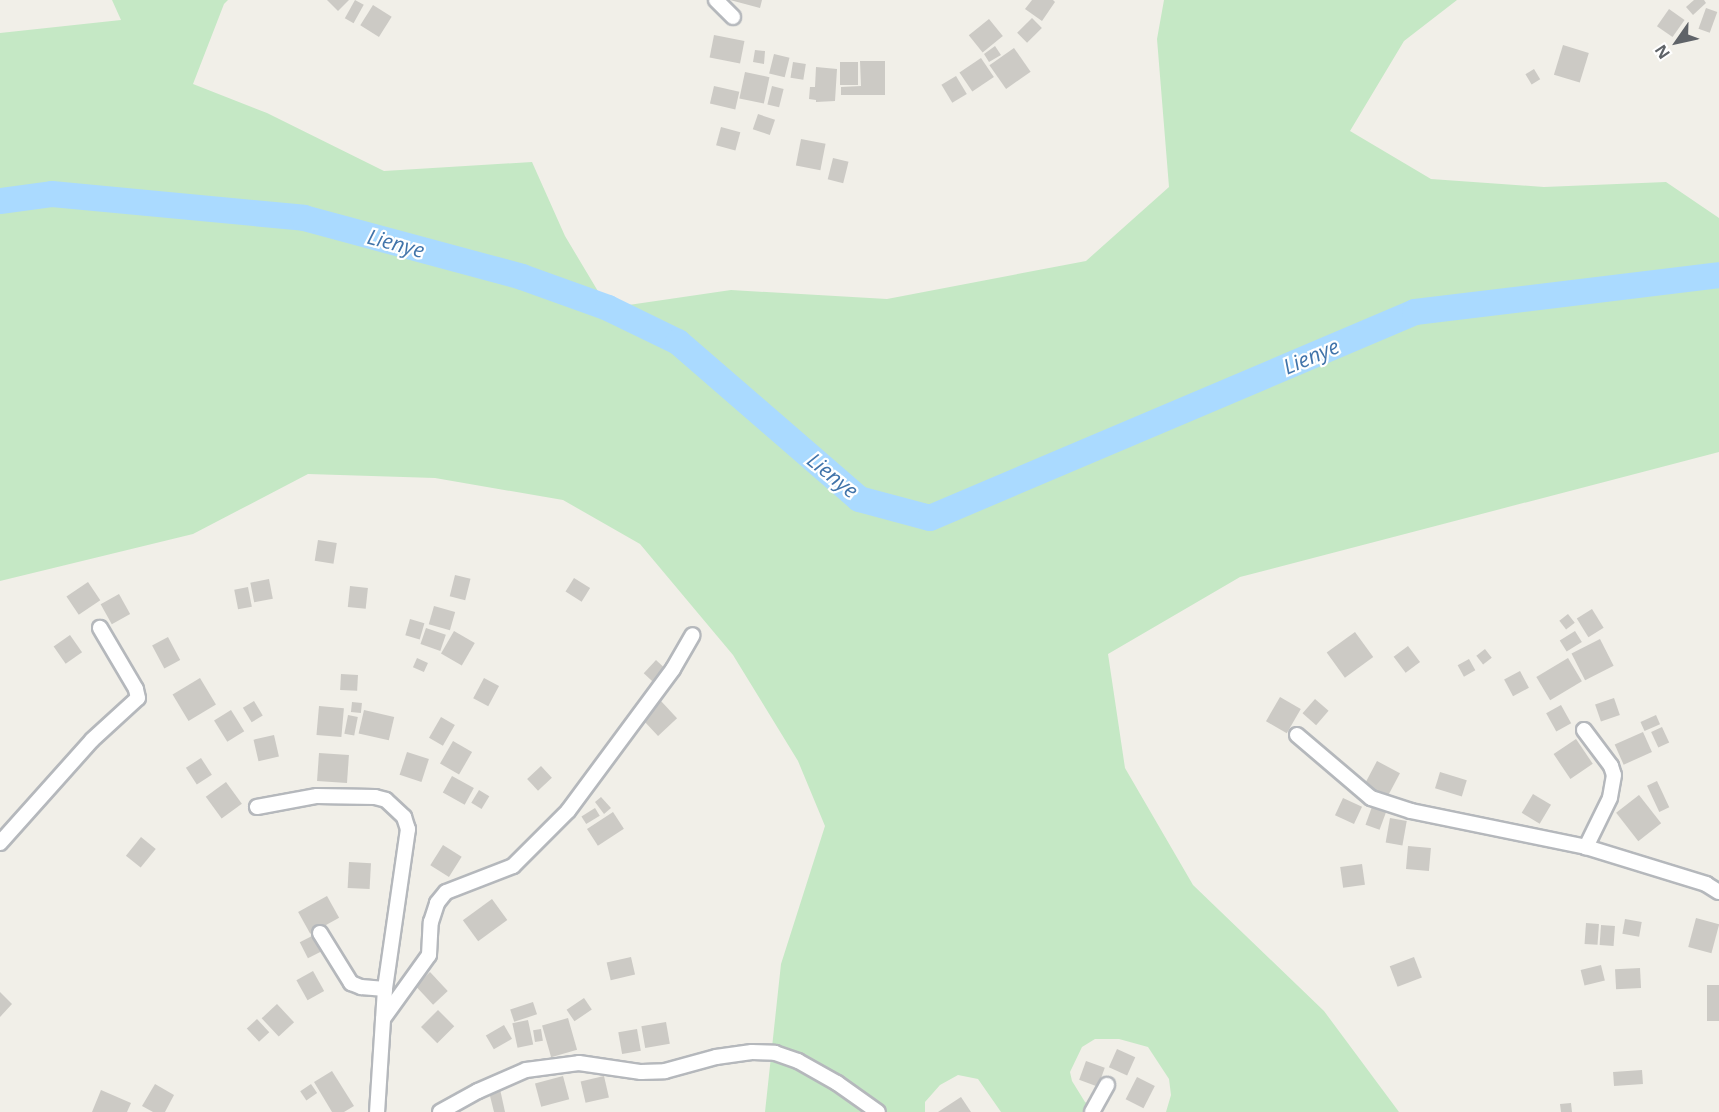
<!DOCTYPE html>
<html>
<head>
<meta charset="utf-8">
<style>
	body { margin:0 }
	#map { position:relative; width:1719px; height:1112px; overflow:hidden; background:#f1efe8; font-family:"Open Sans",sans-serif }
	div>[style] { position:absolute }
	[style*='--x'] { left:calc(var(--x)*1px); top:calc(var(--y)*1px); width:calc(var(--w)*1px); rotate:calc(var(--a)*1deg) }
	.green>* { inset:0; background:#c5e8c5 }
	.river>* { height:26px; margin:-13px; padding:0 13px; transform-origin:13px; border-radius:13px; background:#aadaff }
	.building>* { inset:0; background:#cccac5; transform-origin:0 0 }
	.roads { filter:drop-shadow(2px 0 #b5b8bc) drop-shadow(-2px 0 #b5b8bc) drop-shadow(0 2px #b5b8bc) drop-shadow(0 -2px #b5b8bc) }
	.minor>* { height:14px; margin:-7px; padding:0 7px; transform-origin:7px; border-radius:7px; background:#fff }
	span { translate:-50% -50%; white-space:nowrap; text-align:center; line-height:1.15; -webkit-text-stroke:4.5px #fff; paint-order:stroke }
	.water-label { font-size:21px; color:#4174aa; font-style:italic }
	.north { position:absolute; left:1647px; top:12px; width:60px; height:60px; -webkit-text-stroke:4px #fff; paint-order:stroke; rotate:236deg; font-size:16px; font-weight:700; line-height:24px; text-align:center; color:#5f6368 }
	.north::after { content:''; display:block; margin:auto; width:21px; height:27px; background:#5f6368; clip-path:polygon(50% 0,100% 100%,50% 72%,0 100%) }
</style>
</head>
<body>
<div id="map">
	<div class="green">
		<i style="clip-path:polygon(112px 0,228px 0,224px 4px,193px 84px,267px 113px,384px 171px,532px 162px,565px 236px,608px 308px,731px 290px,887px 299px,1086px 261px,1169px 187px,1157px 39px,1164px 0,1457px 0,1404px 41px,1350px 131px,1431px 179px,1544px 187px,1666px 182px,1719px 218px,1719px 452px,1240px 577px,1108px 654px,1125px 768px,1193px 885px,1324px 1011px,1399px 1112px,1166px 1112px,1171px 1095px,1169px 1079px,1148px 1047px,1119px 1039px,1095px 1039px,1082px 1047px,1070px 1072px,1072px 1081px,1085px 1102px,1102px 1112px,1001px 1112px,978px 1079px,958px 1075px,940px 1085px,925px 1102px,925px 1112px,765px 1112px,781px 964px,825px 826px,798px 761px,733px 655px,640px 544px,563px 500px,435px 478px,308px 474px,193px 534px,0 581px,0 33px,121px 20px)"></i>
	</div>
	<div class="river">
		<i style="--x:0;--y:201;--w:52;--a:-7.7"></i>
		<i style="--x:52;--y:194;--w:253;--a:5.4"></i>
		<i style="--x:304;--y:218;--w:226;--a:15.1"></i>
		<i style="--x:522;--y:277;--w:91;--a:19.8"></i>
		<i style="--x:608;--y:308;--w:78;--a:25.9"></i>
		<i style="--x:678;--y:342;--w:240;--a:40.9"></i>
		<i style="--x:859;--y:499;--w:73;--a:15"></i>
		<i style="--x:930;--y:518;--w:527;--a:-23.01"></i>
		<i style="--x:1415;--y:312;--w:306;--a:-6.9"></i>
	</div>
	<div class="building">
		<i style="clip-path:polygon(327px 0,349px 0,338px 11px)"></i>
		<i style="left:355px;top:0;width:10px;height:21px;rotate:29deg"></i>
		<i style="clip-path:polygon(730px 0,762px 0,760px 8px)"></i>
		<i style="clip-path:polygon(1032px 0,1053px 0,1055px 2px,1042px 21px,1025px 9px)"></i>
		<i style="clip-path:polygon(1694px 0,1704px 0,1706px 3px,1693px 15px,1686px 7px)"></i>
		<i style="left:373px;top:5px;width:22px;height:24px;rotate:32deg"></i>
		<i style="left:1706px;top:8px;width:12px;height:22px;rotate:20deg"></i>
		<i style="left:1669px;top:9px;width:19px;height:21px;rotate:35deg"></i>
		<i style="left:1032px;top:18px;width:14px;height:21px;rotate:45deg"></i>
		<i style="left:989px;top:19px;width:22px;height:26px;rotate:51deg"></i>
		<i style="left:714px;top:35px;width:31px;height:23px;rotate:11deg"></i>
		<i style="left:1563px;top:45px;width:27px;height:31px;rotate:17deg"></i>
		<i style="clip-path:polygon(995px 46px,1001px 55px,989px 62px,984px 54px)"></i>
		<i style="left:1014px;top:48px;width:29px;height:30px;rotate:55deg"></i>
		<i style="clip-path:polygon(755px 50px,765px 51px,764px 64px,753px 62px)"></i>
		<i style="left:774px;top:54px;width:16px;height:20px;rotate:14deg"></i>
		<i style="left:981px;top:58px;width:23px;height:26px;rotate:56deg"></i>
		<i style="clip-path:polygon(860px 61px,885px 61px,885px 95px,841px 95px,841px 87px,861px 86px)"></i>
		<i style="left:793px;top:62px;width:13px;height:16px;rotate:9deg"></i>
		<i style="left:840px;top:62px;width:18px;height:23px"></i>
		<i style="clip-path:polygon(816px 67px,837px 69px,835px 101px,816px 102px,816px 100px,809px 99px,810px 87px,815px 87px)"></i>
		<i style="left:1534px;top:69px;width:12px;height:10px;rotate:59deg"></i>
		<i style="left:745px;top:72px;width:25px;height:27px;rotate:12deg"></i>
		<i style="left:956px;top:76px;width:21px;height:17px;rotate:59deg"></i>
		<i style="left:714px;top:86px;width:26px;height:18px;rotate:13deg"></i>
		<i style="left:772px;top:86px;width:12px;height:19px;rotate:14deg"></i>
		<i style="left:758px;top:114px;width:18px;height:16px;rotate:19deg"></i>
		<i style="left:721px;top:127px;width:20px;height:19px;rotate:15deg"></i>
		<i style="left:801px;top:139px;width:25px;height:27px;rotate:11deg"></i>
		<i style="left:833px;top:158px;width:16px;height:22px;rotate:14deg"></i>
		<i style="left:318px;top:540px;width:19px;height:21px;rotate:9deg"></i>
		<i style="left:455px;top:575px;width:16px;height:22px;rotate:14deg"></i>
		<i style="left:574px;top:578px;width:19px;height:16px;rotate:32deg"></i>
		<i style="left:269px;top:579px;width:20px;height:19px;rotate:79deg"></i>
		<i style="left:88px;top:582px;width:22px;height:26px;rotate:56deg"></i>
		<i style="left:350px;top:586px;width:18px;height:21px;rotate:6deg"></i>
		<i style="left:248px;top:587px;width:20px;height:14px;rotate:79deg"></i>
		<i style="left:119px;top:594px;width:23px;height:21px;rotate:61deg"></i>
		<i style="left:434px;top:606px;width:22px;height:19px;rotate:16deg"></i>
		<i style="left:1592px;top:609px;width:22px;height:18px;rotate:58deg"></i>
		<i style="left:1568px;top:614px;width:11px;height:11px;rotate:52deg"></i>
		<i style="left:410px;top:619px;width:15px;height:17px;rotate:16deg"></i>
		<i style="left:426px;top:628px;width:21px;height:17px;rotate:19deg"></i>
		<i style="left:454px;top:631px;width:24px;height:26px;rotate:30deg"></i>
		<i style="left:1575px;top:631px;width:13px;height:18px;rotate:58deg"></i>
		<i style="left:1355px;top:632px;width:31px;height:35px;rotate:54deg"></i>
		<i style="left:70px;top:635px;width:21px;height:20px;rotate:55deg"></i>
		<i style="left:168px;top:637px;width:26px;height:18px;rotate:62deg"></i>
		<i style="left:1600px;top:639px;width:30px;height:32px;rotate:63deg"></i>
		<i style="left:1408px;top:646px;width:20px;height:18px;rotate:53deg"></i>
		<i style="left:1485px;top:649px;width:11px;height:11px;rotate:52deg"></i>
		<i style="left:417px;top:658px;width:12px;height:10px;rotate:24deg"></i>
		<i style="left:1568px;top:658px;width:27px;height:37px;rotate:59deg"></i>
		<i style="left:1469px;top:659px;width:13px;height:13px;rotate:61deg"></i>
		<i style="left:656px;top:660px;width:18px;height:18px;rotate:43deg"></i>
		<i style="left:1520px;top:671px;width:19px;height:18px;rotate:62deg"></i>
		<i style="left:341px;top:674px;width:17px;height:16px;rotate:3deg"></i>
		<i style="left:200px;top:678px;width:31px;height:32px;rotate:59deg"></i>
		<i style="left:484px;top:678px;width:17px;height:23px;rotate:28deg"></i>
		<i style="left:1280px;top:697px;width:24px;height:28px;rotate:30deg"></i>
		<i style="left:1614px;top:698px;width:18px;height:20px;rotate:71deg"></i>
		<i style="left:1315px;top:699px;width:18px;height:19px;rotate:41deg"></i>
		<i style="left:660px;top:700px;width:25px;height:26px;rotate:47deg"></i>
		<i style="left:254px;top:701px;width:17px;height:13px;rotate:59deg"></i>
		<i style="left:352px;top:702px;width:10px;height:10px;rotate:6deg"></i>
		<i style="left:1561px;top:705px;width:21px;height:17px;rotate:61deg"></i>
		<i style="left:319px;top:706px;width:25px;height:29px;rotate:5deg"></i>
		<i style="left:231px;top:710px;width:25px;height:20px;rotate:58deg"></i>
		<i style="left:364px;top:710px;width:31px;height:24px;rotate:13deg"></i>
		<i style="left:348px;top:715px;width:10px;height:19px;rotate:11deg"></i>
		<i style="left:1656px;top:715px;width:10px;height:17px;rotate:66deg"></i>
		<i style="left:441px;top:717px;width:16px;height:24px;rotate:30deg"></i>
		<i style="left:1662px;top:727px;width:17px;height:12px;rotate:65deg"></i>
		<i style="left:1643px;top:732px;width:22px;height:31px;rotate:66deg"></i>
		<i style="left:274px;top:735px;width:22px;height:21px;rotate:77deg"></i>
		<i style="left:1576px;top:739px;width:30px;height:27px;rotate:56deg"></i>
		<i style="left:453px;top:741px;width:22px;height:26px;rotate:30deg"></i>
		<i style="left:407px;top:752px;width:23px;height:24px;rotate:18deg"></i>
		<i style="left:319px;top:753px;width:30px;height:28px;rotate:4deg"></i>
		<i style="left:201px;top:758px;width:20px;height:18px;rotate:57deg"></i>
		<i style="left:1377px;top:761px;width:26px;height:28px;rotate:28deg"></i>
		<i style="left:541px;top:766px;width:16px;height:19px;rotate:47deg"></i>
		<i style="left:1440px;top:772px;width:28px;height:17px;rotate:17deg"></i>
		<i style="left:452px;top:776px;width:25px;height:19px;rotate:29deg"></i>
		<i style="left:1657px;top:781px;width:29px;height:11px;rotate:65deg"></i>
		<i style="left:226px;top:782px;width:27px;height:25px;rotate:54deg"></i>
		<i style="left:479px;top:790px;width:12px;height:15px;rotate:31deg"></i>
		<i style="left:1533px;top:794px;width:21px;height:22px;rotate:31deg"></i>
		<i style="left:1639px;top:795px;width:36px;height:29px;rotate:52deg"></i>
		<i style="clip-path:polygon(601px 797px,611px 808px,604px 814px,595px 802px)"></i>
		<i style="left:1343px;top:798px;width:21px;height:19px;rotate:25deg"></i>
		<i style="left:1373px;top:804px;width:15px;height:22px;rotate:20deg"></i>
		<i style="left:595px;top:808px;width:9px;height:16px;rotate:58deg"></i>
		<i style="left:613px;top:812px;width:20px;height:31px;rotate:57deg"></i>
		<i style="left:1390px;top:818px;width:17px;height:25px;rotate:10deg"></i>
		<i style="left:141px;top:837px;width:19px;height:24px;rotate:39deg"></i>
		<i style="left:443px;top:845px;width:22px;height:24px;rotate:32deg"></i>
		<i style="left:1408px;top:846px;width:23px;height:23px;rotate:5deg"></i>
		<i style="left:349px;top:862px;width:22px;height:26px;rotate:3deg"></i>
		<i style="left:1362px;top:864px;width:21px;height:22px;rotate:82deg"></i>
		<i style="left:327px;top:896px;width:25px;height:33px;rotate:61deg"></i>
		<i style="left:492px;top:899px;width:26px;height:36px;rotate:54deg"></i>
		<i style="left:1696px;top:918px;width:24px;height:30px;rotate:15deg"></i>
		<i style="left:1625px;top:919px;width:17px;height:15px;rotate:10deg"></i>
		<i style="left:1586px;top:923px;width:13px;height:21px;rotate:4deg"></i>
		<i style="left:1601px;top:925px;width:14px;height:20px;rotate:4deg"></i>
		<i style="left:314px;top:935px;width:18px;height:16px;rotate:63deg"></i>
		<i style="left:631px;top:957px;width:18px;height:25px;rotate:77deg"></i>
		<i style="left:1414px;top:957px;width:22px;height:26px;rotate:69deg"></i>
		<i style="left:1601px;top:965px;width:16px;height:21px;rotate:76deg"></i>
		<i style="left:1640px;top:968px;width:20px;height:25px;rotate:87deg"></i>
		<i style="left:313px;top:971px;width:23px;height:19px;rotate:61deg"></i>
		<i style="left:430px;top:972px;width:26px;height:20px;rotate:47deg"></i>
		<i style="left:1707px;top:985px;width:12px;height:36px"></i>
		<i style="clip-path:polygon(0 992px,12px 1004px,0 1017px)"></i>
		<i style="left:584px;top:998px;width:14px;height:21px;rotate:56deg"></i>
		<i style="left:533px;top:1002px;width:13px;height:24px;rotate:72deg"></i>
		<i style="left:277px;top:1004px;width:25px;height:21px;rotate:47deg"></i>
		<i style="left:438px;top:1010px;width:23px;height:24px;rotate:45deg"></i>
		<i style="left:568px;top:1018px;width:33px;height:27px;rotate:74deg"></i>
		<i style="left:257px;top:1019px;width:18px;height:14px;rotate:47deg"></i>
		<i style="left:528px;top:1020px;width:25px;height:16px;rotate:78deg"></i>
		<i style="left:666px;top:1022px;width:22px;height:25px;rotate:80deg"></i>
		<i style="left:504px;top:1025px;width:16px;height:21px;rotate:60deg"></i>
		<i style="left:541px;top:1029px;width:12px;height:8px;rotate:81deg"></i>
		<i style="left:637px;top:1029px;width:22px;height:19px;rotate:80deg"></i>
		<i style="left:1117px;top:1049px;width:20px;height:20px;rotate:24deg"></i>
		<i style="left:1086px;top:1061px;width:20px;height:20px;rotate:20deg"></i>
		<i style="left:1642px;top:1070px;width:14px;height:29px;rotate:86deg"></i>
		<i style="clip-path:polygon(332px 1071px,354px 1106px,344px 1112px,332px 1112px,314px 1082px)"></i>
		<i style="left:563px;top:1076px;width:24px;height:29px;rotate:75deg"></i>
		<i style="left:604px;top:1076px;width:22px;height:24px;rotate:77deg"></i>
		<i style="left:1137px;top:1077px;width:20px;height:25px;rotate:27deg"></i>
		<i style="clip-path:polygon(155px 1084px,174px 1095px,165px 1112px,153px 1112px,142px 1106px)"></i>
		<i style="left:311px;top:1084px;width:11px;height:13px;rotate:56deg"></i>
		<i style="clip-path:polygon(500px 1089px,505px 1112px,494px 1112px,489px 1092px)"></i>
		<i style="clip-path:polygon(101px 1090px,131px 1103px,127px 1112px,92px 1112px)"></i>
		<i style="clip-path:polygon(961px 1097px,971px 1112px,938px 1112px)"></i>
		<i style="clip-path:polygon(1571px 1103px,1572px 1112px,1561px 1112px,1560px 1104px)"></i>
	</div>
	<div class="roads">
		<div class="minor">
			<i style="--x:716;--y:0;--w:24;--a:45"></i>
			<i style="--x:1584;--y:730;--w:45;--a:53.1"></i>
			<i style="--x:1611;--y:766;--w:9;--a:72"></i>
			<i style="--x:1614;--y:775;--w:23;--a:100"></i>
			<i style="--x:1610;--y:798;--w:55;--a:116.1"></i>
			<i style="--x:1297;--y:735;--w:97;--a:40.4"></i>
			<i style="--x:1371;--y:798;--w:42;--a:18"></i>
			<i style="--x:1411;--y:811;--w:179;--a:11.6"></i>
			<i style="--x:1586;--y:847;--w:126;--a:17.1"></i>
			<i style="--x:1706;--y:884;--w:15;--a:32"></i>
			<i style="--x:257;--y:807;--w:61;--a:-10.4"></i>
			<i style="--x:317;--y:796;--w:58;--a:1"></i>
			<i style="--x:375;--y:797;--w:11;--a:15"></i>
			<i style="--x:386;--y:800;--w:25;--a:43"></i>
			<i style="--x:404;--y:817;--w:13;--a:72"></i>
			<i style="--x:408;--y:829;--w:162;--a:98.2"></i>
			<i style="--x:385;--y:989;--w:123;--a:93.7"></i>
			<i style="--x:0;--y:843;--w:138;--a:-48.2"></i>
			<i style="--x:92;--y:740;--w:62;--a:-42.4"></i>
			<i style="--x:138;--y:698;--w:9;--a:-103"></i>
			<i style="--x:136;--y:689;--w:71;--a:-120.5"></i>
			<i style="--x:320;--y:933;--w:59;--a:58.2"></i>
			<i style="--x:351;--y:983;--w:11;--a:22"></i>
			<i style="--x:361;--y:987;--w:24;--a:5"></i>
			<i style="--x:383;--y:1019;--w:79;--a:-54.3"></i>
			<i style="--x:429;--y:955;--w:33;--a:-87"></i>
			<i style="--x:431;--y:922;--w:20;--a:-72"></i>
			<i style="--x:437;--y:903;--w:14;--a:-51"></i>
			<i style="--x:446;--y:892;--w:72;--a:-21.2"></i>
			<i style="--x:513;--y:866;--w:78;--a:-45"></i>
			<i style="--x:568;--y:811;--w:177;--a:-53.5"></i>
			<i style="--x:673;--y:669;--w:39;--a:-60"></i>
			<i style="--x:440;--y:1112;--w:43;--a:-28.9"></i>
			<i style="--x:478;--y:1091;--w:52;--a:-23.6"></i>
			<i style="--x:526;--y:1070;--w:53;--a:-7.5"></i>
			<i style="--x:579;--y:1063;--w:63;--a:8.3"></i>
			<i style="--x:641;--y:1072;--w:24;--a:-2"></i>
			<i style="--x:665;--y:1071;--w:53;--a:-15.4"></i>
			<i style="--x:716;--y:1057;--w:36;--a:-8"></i>
			<i style="--x:752;--y:1052;--w:23;--a:2"></i>
			<i style="--x:775;--y:1053;--w:24;--a:19"></i>
			<i style="--x:798;--y:1061;--w:45;--a:29.4"></i>
			<i style="--x:837;--y:1083;--w:50;--a:35.3"></i>
			<i style="--x:1092;--y:1112;--w:31;--a:-61"></i>
		</div>
	</div>
	<div class="water-label">
		<span style="left:396px;top:243px;rotate:15deg">Lienye</span>
		<span style="left:1311px;top:356px;rotate:-23deg">Lienye</span>
		<span style="left:833px;top:475px;rotate:39deg">Lienye</span>
	</div>
	<div class="north">N</div>
</div>
</body>
</html>
